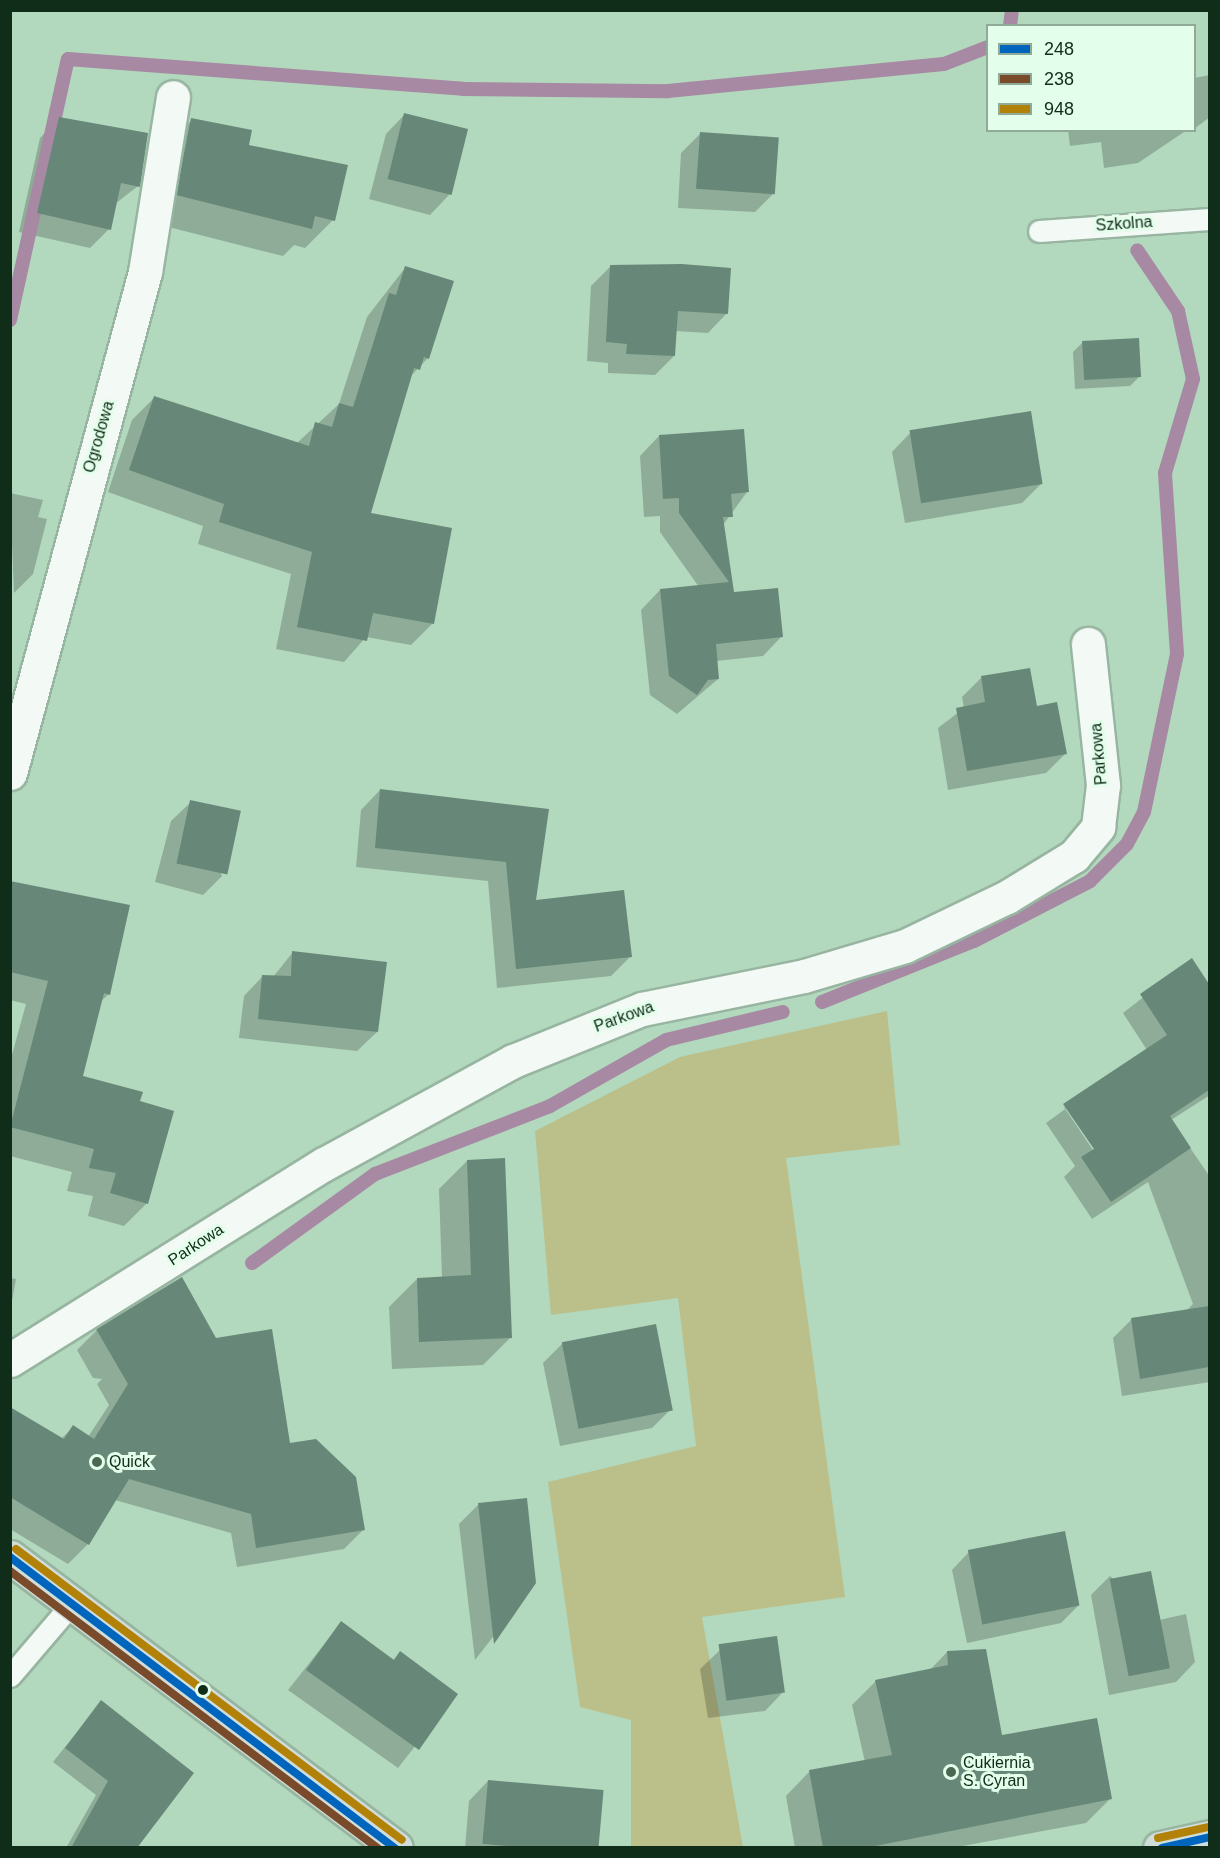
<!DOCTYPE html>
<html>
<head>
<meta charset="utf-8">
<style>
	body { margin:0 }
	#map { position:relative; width:1220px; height:1858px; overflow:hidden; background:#b2d8bd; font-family:Helvetica,sans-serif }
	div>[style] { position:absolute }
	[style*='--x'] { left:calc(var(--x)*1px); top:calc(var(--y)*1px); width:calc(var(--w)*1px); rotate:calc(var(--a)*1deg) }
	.green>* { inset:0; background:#bbc08a }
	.shadow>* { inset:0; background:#0003 }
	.stream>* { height:14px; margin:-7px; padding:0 7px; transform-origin:7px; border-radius:7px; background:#a789a3 }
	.building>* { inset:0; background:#678878; transform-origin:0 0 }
	.roads { filter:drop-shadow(2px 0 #97b5a0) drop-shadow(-2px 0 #97b5a0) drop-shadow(0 2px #97b5a0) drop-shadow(0 -2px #97b5a0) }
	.service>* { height:21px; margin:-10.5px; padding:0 10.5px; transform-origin:10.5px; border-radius:10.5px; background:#f3f9f5 }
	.minor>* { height:33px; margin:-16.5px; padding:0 16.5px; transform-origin:16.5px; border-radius:16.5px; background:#f3f9f5 }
	.primary>* { height:33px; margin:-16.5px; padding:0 16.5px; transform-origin:16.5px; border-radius:16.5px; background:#d0dedb }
	.bus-1>* { height:8px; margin:-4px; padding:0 4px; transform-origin:4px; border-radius:4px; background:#0065bd }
	.bus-2>* { height:8px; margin:-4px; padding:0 4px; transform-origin:4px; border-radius:4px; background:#7a4b2a }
	.bus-3>* { height:8px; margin:-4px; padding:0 4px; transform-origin:4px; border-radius:4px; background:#b28208 }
	.dots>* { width:16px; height:16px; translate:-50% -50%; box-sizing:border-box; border:3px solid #e3feea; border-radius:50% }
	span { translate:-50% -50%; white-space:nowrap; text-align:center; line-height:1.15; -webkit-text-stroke:6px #e3feea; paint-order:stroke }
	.street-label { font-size:16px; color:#102d1a }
	.poi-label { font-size:16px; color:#102d1a }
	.left { translate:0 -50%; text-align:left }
	.frame { position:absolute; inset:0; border:12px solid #102d1a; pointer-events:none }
	.legend { position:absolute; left:986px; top:24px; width:210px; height:108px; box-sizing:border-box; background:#e3feea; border:2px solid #8faa97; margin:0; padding:8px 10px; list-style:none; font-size:18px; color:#102d1a }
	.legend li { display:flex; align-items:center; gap:12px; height:30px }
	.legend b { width:30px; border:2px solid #8faa97 }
</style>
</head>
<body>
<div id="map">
	<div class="green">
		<i style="clip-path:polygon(887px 1011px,900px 1145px,786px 1158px,845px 1597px,702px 1617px,743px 1847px,631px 1847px,631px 1720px,580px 1707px,548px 1482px,696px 1446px,678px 1298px,551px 1315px,535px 1131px,680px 1057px)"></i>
	</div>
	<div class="shadow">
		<i style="clip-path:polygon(1210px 75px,1210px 117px,1194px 129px,1194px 78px)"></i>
		<i style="clip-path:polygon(405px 114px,449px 195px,430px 215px,369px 199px,386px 134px)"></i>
		<i style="clip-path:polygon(59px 118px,138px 186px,115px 204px,109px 229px,90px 248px,19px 232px,40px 138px)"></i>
		<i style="clip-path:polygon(192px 120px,247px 146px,333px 220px,305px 248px,294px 245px,283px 256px,149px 222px,164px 148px)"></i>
		<i style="clip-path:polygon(1068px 130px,1187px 130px,1138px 163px,1104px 168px,1101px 142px,1070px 146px)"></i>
		<i style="clip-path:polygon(700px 134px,774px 193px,755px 212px,678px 208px,681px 153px)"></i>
		<i style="clip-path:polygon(610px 267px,727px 313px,708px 333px,675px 331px,674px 356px,655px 375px,608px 373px,608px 363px,587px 361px,591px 286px)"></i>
		<i style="clip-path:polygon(405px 268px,428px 358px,409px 378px,369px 514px,433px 623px,411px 645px,366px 637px,344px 662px,276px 649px,291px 574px,198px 544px,203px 526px,108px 492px,132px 420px,154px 398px,296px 444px,339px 404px,367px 317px)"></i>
		<i style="clip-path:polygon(1082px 343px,1140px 376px,1130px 386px,1075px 389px,1073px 352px)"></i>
		<i style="clip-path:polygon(911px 432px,1041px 484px,1022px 503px,905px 523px,892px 452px)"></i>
		<i style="clip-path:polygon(659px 436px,747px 492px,723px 525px,733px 594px,782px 636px,763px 656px,716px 661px,718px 679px,677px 714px,650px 695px,641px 610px,660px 590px,699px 587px,660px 532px,660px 516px,644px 517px,640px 456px)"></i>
		<i style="clip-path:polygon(10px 493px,43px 500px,38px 517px,47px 519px,33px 574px,14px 593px)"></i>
		<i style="clip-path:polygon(981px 678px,1036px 708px,1065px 754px,1046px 773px,948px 790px,938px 728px,964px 708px,962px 697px)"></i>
		<i style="clip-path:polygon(380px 790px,547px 810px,534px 902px,631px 956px,611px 976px,497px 988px,488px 881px,356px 867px,361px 810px)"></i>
		<i style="clip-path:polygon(191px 802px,222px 876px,203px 895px,155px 882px,171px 821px)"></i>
		<i style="clip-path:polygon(10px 882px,109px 994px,100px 1002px,82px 1077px,138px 1103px,147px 1203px,124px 1226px,88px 1216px,93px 1196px,67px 1191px,72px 1172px,10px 1156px,10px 1062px,26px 1004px,10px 1000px)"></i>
		<i style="clip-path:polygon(293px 952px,377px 1032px,357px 1051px,239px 1038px,244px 996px,263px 976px,273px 977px)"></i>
		<i style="clip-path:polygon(evenodd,1191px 960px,1210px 987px,1210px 1095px,1171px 1120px,1210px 1177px,1210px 1382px,1122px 1396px,1113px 1338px,1131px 1320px,1186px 1311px,1193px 1304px,1148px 1182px,1092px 1219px,1064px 1177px,1075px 1166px,1046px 1123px,1147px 1050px,1123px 1013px,1191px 960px,1064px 1107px,1067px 1107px,1099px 1154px,1097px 1156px,1064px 1107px)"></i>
		<i style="clip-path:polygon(467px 1161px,511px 1337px,483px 1365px,392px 1369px,389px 1307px,417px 1279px,442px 1278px,439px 1189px)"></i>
		<i style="clip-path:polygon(10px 1278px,16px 1279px,10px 1312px)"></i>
		<i style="clip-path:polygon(97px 1330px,216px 1339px,288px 1445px,364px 1529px,344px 1549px,237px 1567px,231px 1533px,115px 1500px,88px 1544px,68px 1564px,10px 1529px,10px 1408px,61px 1439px,73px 1427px,88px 1437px,109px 1405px,97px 1384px,102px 1379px,93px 1378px,77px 1350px)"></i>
		<i style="clip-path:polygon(563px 1343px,671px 1409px,652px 1428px,560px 1446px,543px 1363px)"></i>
		<i style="clip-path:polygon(478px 1505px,535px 1583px,475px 1660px,459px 1524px)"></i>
		<i style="clip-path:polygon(969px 1552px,1078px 1606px,1061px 1623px,967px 1643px,952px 1570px)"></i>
		<i style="clip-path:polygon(1110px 1576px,1159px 1620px,1186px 1614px,1195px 1662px,1176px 1682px,1109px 1695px,1091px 1595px)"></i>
		<i style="clip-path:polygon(341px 1623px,393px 1660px,400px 1653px,456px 1694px,398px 1768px,288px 1690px)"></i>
		<i style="clip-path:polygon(720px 1650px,784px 1691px,765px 1711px,708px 1718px,700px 1669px)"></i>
		<i style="clip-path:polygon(947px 1652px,1001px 1737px,1110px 1799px,1086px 1823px,952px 1848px,795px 1848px,786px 1796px,809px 1772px,865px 1762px,852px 1705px,876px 1681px,930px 1670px)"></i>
		<i style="clip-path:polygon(101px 1702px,135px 1848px,66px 1848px,96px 1795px,53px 1762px)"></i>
		<i style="clip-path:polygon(488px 1781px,596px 1848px,465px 1848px,469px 1801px)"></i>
	</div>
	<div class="stream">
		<i style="--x:1010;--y:26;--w:16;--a:-83"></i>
		<i style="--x:10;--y:320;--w:267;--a:-77.5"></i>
		<i style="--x:68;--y:59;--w:396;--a:4.3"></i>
		<i style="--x:463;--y:89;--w:205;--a:0.6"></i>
		<i style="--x:668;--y:91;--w:277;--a:-5.6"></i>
		<i style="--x:944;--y:64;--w:47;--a:-21.1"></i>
		<i style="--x:822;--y:1002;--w:164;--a:-21.9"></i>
		<i style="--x:974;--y:941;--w:131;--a:-27.3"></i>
		<i style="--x:1090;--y:881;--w:52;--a:-45"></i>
		<i style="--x:1127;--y:844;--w:36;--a:-62"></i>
		<i style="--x:1144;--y:812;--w:161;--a:-78.2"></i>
		<i style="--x:1177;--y:654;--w:181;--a:-93.8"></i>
		<i style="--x:1165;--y:473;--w:98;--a:-73.4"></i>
		<i style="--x:1193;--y:379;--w:70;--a:-102.4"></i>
		<i style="--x:1178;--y:311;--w:73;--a:-123.9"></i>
		<i style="--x:252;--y:1263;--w:152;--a:-35.9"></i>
		<i style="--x:375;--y:1174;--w:188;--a:-21.2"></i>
		<i style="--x:550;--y:1106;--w:133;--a:-29.6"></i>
		<i style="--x:666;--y:1040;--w:120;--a:-13.5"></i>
	</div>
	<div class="building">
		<i style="left:404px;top:113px;width:66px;height:68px;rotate:14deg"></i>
		<i style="clip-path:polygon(59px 117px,148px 133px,140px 187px,121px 183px,111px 230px,37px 213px)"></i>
		<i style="clip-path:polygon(191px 118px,252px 130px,249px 145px,348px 165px,335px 221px,315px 216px,312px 229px,176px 195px)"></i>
		<i style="left:700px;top:132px;width:79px;height:57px;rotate:4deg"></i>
		<i style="clip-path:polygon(682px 264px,731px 268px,728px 314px,678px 311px,675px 356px,626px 354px,627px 344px,606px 342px,610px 265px)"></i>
		<i style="clip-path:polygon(405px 266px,454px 281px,429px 359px,424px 357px,420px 370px,414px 368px,371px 513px,452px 528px,434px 624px,373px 613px,367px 641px,297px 627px,312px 552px,219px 522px,224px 504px,129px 470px,154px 396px,309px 446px,315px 422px,332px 427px,339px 403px,353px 407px,389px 293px,396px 295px)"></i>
		<i style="left:1139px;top:338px;width:39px;height:57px;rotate:87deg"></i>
		<i style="left:1031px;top:411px;width:74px;height:123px;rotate:81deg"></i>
		<i style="clip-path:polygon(744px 429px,749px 492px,731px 494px,733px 517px,723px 517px,734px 592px,778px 588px,783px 637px,716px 644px,719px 679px,708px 680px,697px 695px,669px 676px,660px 589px,729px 582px,679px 513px,679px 498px,663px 499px,659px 435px)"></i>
		<i style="clip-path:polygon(1030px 668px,1037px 706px,1057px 702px,1067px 754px,967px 771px,956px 708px,985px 702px,981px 676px)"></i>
		<i style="clip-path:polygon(380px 789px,549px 809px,536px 900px,624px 890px,632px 957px,516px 969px,506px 862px,375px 848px)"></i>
		<i style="left:190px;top:800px;width:52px;height:65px;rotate:12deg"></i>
		<i style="clip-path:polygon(10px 881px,130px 905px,110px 995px,104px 993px,83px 1076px,143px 1092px,140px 1101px,174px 1111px,148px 1204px,110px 1193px,116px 1173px,89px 1168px,94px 1149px,10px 1127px,48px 981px,10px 972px)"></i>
		<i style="clip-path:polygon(292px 951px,387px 962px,378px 1032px,258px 1019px,262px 975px,291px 976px)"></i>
		<i style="clip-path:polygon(1192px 958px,1209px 984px,1209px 1090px,1170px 1116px,1191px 1148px,1111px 1202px,1081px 1157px,1094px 1149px,1063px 1104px,1167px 1035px,1140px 994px)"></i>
		<i style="clip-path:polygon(505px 1158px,512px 1338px,419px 1342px,417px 1278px,471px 1275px,467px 1160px)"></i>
		<i style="clip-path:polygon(182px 1277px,216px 1338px,272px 1329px,290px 1443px,316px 1439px,356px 1477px,365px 1530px,256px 1548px,251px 1514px,129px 1479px,89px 1545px,10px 1497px,10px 1407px,64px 1439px,73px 1425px,94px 1439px,128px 1384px,96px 1329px)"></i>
		<i style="clip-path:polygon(1209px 1306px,1209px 1367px,1140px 1379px,1131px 1318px)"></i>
		<i style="left:656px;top:1324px;width:88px;height:96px;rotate:79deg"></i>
		<i style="clip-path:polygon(527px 1498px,536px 1583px,494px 1644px,478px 1503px)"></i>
		<i style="left:1065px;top:1531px;width:76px;height:99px;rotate:79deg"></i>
		<i style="left:1151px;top:1571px;width:99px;height:42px;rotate:79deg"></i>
		<i style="clip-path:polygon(341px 1621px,394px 1660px,400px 1651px,458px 1694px,419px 1750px,306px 1670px)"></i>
		<i style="left:777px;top:1636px;width:57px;height:59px;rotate:82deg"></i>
		<i style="clip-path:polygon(986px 1649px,1002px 1735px,1097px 1718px,1112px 1799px,865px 1848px,823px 1848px,809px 1770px,892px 1755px,875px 1680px,948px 1665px,947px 1651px)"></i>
		<i style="clip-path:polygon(101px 1700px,194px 1773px,137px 1848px,71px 1848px,108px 1781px,65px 1748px)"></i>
		<i style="left:488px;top:1780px;width:116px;height:64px;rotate:5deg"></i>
	</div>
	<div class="roads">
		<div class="service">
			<i style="--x:1039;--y:231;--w:171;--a:-4"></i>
			<i style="--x:10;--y:1676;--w:99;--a:-49.5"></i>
		</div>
		<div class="minor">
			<i style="--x:10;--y:773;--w:519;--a:-74.92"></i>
			<i style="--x:145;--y:272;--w:177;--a:-80.9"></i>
			<i style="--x:10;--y:1360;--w:370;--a:-32"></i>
			<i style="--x:324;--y:1164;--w:215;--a:-28.6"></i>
			<i style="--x:513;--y:1061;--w:139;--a:-22"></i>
			<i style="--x:642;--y:1009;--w:165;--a:-11.5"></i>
			<i style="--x:804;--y:976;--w:105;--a:-16.5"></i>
			<i style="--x:905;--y:946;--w:113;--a:-25.7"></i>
			<i style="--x:1007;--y:897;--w:79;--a:-31.5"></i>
			<i style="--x:1074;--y:856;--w:38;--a:-50"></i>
			<i style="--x:1098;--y:827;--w:42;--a:-83.2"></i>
			<i style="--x:1103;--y:785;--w:142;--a:-96.1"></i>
		</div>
		<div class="primary">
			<i style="--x:10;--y:1557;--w:483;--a:37"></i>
			<i style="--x:1160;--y:1848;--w:51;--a:-12.4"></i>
		</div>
	</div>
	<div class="bus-1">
		<i style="--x:10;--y:1557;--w:483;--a:37.1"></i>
		<i style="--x:1162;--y:1848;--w:49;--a:-12.9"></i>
	</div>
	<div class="bus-2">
		<i style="--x:10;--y:1571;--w:461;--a:37"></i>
	</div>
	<div class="bus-3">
		<i style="--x:16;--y:1549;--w:483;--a:37"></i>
		<i style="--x:1158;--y:1838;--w:51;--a:-12.4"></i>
	</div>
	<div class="dots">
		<i style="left:97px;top:1462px;background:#496953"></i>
		<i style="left:203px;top:1690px;background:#102d1a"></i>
		<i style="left:951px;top:1772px;background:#496953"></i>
	</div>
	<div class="street-label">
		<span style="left:1124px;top:224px;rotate:-4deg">Szkolna</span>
		<span style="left:99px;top:437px;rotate:-74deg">Ogrodowa</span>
		<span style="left:1099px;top:754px;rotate:-95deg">Parkowa</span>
		<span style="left:624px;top:1017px;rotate:-20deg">Parkowa</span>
		<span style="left:196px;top:1245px;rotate:-33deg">Parkowa</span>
	</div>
	<div class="poi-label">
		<span class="left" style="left:109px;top:1462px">Quick</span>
		<span class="left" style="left:963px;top:1772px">Cukiernia<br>S. Cyran</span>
	</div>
	<div class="frame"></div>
	<ul class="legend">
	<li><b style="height:8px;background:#0065bd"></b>248</li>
	<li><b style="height:8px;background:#7a4b2a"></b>238</li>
	<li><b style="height:8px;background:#b28208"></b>948</li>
	</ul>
</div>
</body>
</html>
